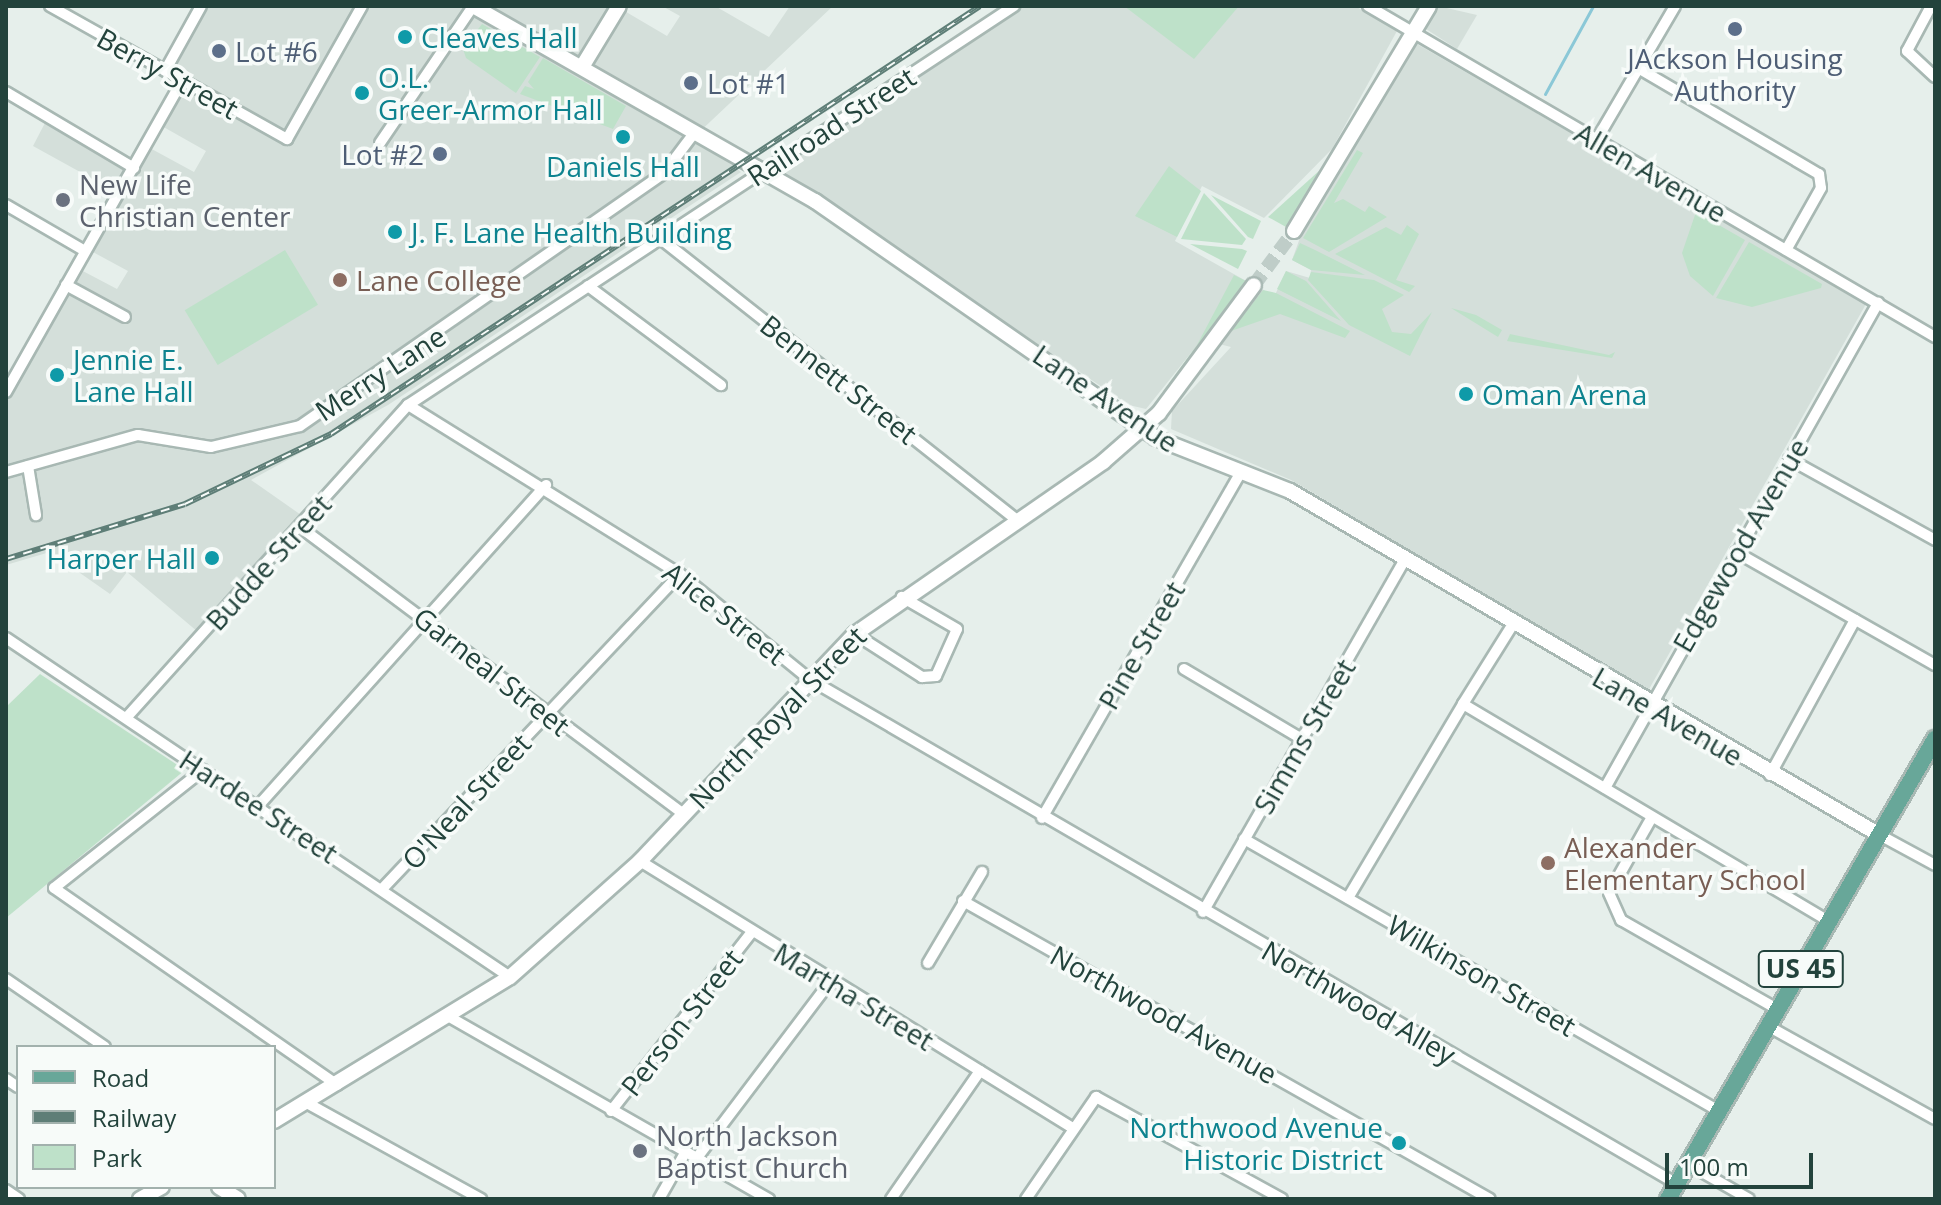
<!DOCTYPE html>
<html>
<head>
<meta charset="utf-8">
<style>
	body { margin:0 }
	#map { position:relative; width:1941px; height:1205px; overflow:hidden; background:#e6efeb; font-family:"Open Sans",sans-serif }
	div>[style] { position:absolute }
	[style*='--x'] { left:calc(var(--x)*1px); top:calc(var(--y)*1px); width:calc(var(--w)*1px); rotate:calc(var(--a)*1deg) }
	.built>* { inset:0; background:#d4dfda }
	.green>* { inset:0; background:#bee1c9; transform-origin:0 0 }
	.stream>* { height:3px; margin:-1.5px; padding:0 1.5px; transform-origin:1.5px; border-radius:1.5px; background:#8bc8d7 }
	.secondary-tunnel>* { height:14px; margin-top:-7px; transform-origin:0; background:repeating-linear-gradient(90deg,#bfcdc8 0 14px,transparent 0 21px) }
	.roads { filter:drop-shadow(2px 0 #a8b8b3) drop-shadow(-2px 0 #a8b8b3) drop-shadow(0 2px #a8b8b3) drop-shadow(0 -2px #a8b8b3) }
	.minor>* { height:10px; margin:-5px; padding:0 5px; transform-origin:5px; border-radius:5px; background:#fff }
	.tertiary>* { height:14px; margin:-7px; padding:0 7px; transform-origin:7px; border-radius:7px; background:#fff }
	.secondary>* { height:14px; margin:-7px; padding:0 7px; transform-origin:7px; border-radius:7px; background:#fff }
	.primary>* { height:16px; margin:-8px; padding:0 8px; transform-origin:8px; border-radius:8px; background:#68a799 }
	.rail>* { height:6px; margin-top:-3px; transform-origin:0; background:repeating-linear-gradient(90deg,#f7fbf9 0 9px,#5e7e77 0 18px); box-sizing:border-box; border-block:2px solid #5e7e77 }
	.dots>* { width:22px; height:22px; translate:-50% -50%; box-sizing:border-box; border:4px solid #f7fbf9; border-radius:50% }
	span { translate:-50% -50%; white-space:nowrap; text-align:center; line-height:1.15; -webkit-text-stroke:7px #f7fbf9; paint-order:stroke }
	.shield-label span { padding:2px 6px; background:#f7fbf9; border:2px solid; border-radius:6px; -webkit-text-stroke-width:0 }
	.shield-label { font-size:26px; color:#23433c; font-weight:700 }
	.culture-label { font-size:28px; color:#0d838f }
	.left { translate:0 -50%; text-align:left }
	.right { translate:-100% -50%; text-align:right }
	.service-label { font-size:28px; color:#4e5e75 }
	.street-label { font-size:28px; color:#23433c }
	.worship-label { font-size:28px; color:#5b616d }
	.education-label { font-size:28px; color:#785e54 }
	.frame { position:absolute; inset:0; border:8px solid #23433c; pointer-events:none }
	.legend { position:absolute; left:16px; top:1045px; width:260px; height:144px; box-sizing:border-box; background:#f7fbf9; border:2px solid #a2b1ad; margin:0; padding:10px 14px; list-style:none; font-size:24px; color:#23433c }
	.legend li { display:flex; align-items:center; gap:16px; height:40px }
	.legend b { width:40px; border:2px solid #a2b1ad }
	.scale { position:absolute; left:1665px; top:1153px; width:148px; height:36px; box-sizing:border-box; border:4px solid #23433c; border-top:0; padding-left:10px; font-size:24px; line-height:28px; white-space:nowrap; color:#23433c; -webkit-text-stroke:6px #f7fbf9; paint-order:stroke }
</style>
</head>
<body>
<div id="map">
	<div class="built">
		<i style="clip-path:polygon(204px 6px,616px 6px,667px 36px,680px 16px,662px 6px,715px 6px,769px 37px,790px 6px,833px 6px,694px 137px,741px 172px,388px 405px,251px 480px,304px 517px,198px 632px,127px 572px,110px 594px,50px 552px,6px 565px,6px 396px,79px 269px,117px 289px,128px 271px,91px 251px,120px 194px,33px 146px,46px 121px,135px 170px,148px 147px,194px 172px,206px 151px,160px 125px,185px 80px,168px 70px)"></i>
		<i style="clip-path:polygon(1023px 6px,1355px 6px,1397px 31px,1332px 149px,1264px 218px,1202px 186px,1175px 241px,1248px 282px,1146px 409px,1129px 405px,783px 174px,790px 159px)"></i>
		<i style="clip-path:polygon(1438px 6px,1477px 15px,1457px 49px,1426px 29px)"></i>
		<i style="clip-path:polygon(1417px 44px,1866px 304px,1648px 691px,1291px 480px,1171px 429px,1172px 411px,1231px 347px,1219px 344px,1263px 290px,1275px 295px,1286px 271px,1310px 278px,1311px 270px,1292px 260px,1301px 235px)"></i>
	</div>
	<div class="green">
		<i style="clip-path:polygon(1124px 6px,1239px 6px,1194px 59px)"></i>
		<i style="clip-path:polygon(482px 24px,540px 57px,516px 93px,466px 58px,463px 49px)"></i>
		<i style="clip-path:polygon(543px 58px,626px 106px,613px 129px,520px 94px,525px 86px,534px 89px,528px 82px)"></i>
		<i style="clip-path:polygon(1357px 150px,1363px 153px,1334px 203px,1343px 199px,1365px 212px,1369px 206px,1387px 217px,1329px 252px,1303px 238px)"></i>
		<i style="clip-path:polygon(1169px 166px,1201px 191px,1177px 237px,1135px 216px)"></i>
		<i style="clip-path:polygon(1320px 170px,1286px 227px,1268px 217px)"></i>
		<i style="clip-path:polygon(1204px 193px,1246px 239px,1242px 245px,1181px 239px)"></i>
		<i style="clip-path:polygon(1211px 195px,1261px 221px,1253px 239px,1248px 237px)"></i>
		<i style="clip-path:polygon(1696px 212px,1745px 240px,1713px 296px,1690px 276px,1682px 253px)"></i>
		<i style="clip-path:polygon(1407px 225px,1419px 234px,1396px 280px,1415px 286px,1409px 292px,1335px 254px,1386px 227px,1401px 235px)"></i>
		<i style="clip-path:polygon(1749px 242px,1822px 284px,1821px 288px,1752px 307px,1716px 298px)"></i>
		<i style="clip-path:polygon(1300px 243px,1315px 250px,1365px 275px,1311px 270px,1292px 260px)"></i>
		<i style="clip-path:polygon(1190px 244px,1242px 249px,1247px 251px,1238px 269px)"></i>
		<i style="left:285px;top:250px;width:64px;height:117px;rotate:59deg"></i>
		<i style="clip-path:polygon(1286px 271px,1306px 281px,1341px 321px,1277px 289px)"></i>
		<i style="clip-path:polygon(1311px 272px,1374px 280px,1404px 295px,1382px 309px,1392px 332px,1411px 334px,1432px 312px,1410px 356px,1349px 325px,1308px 280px)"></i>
		<i style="clip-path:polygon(1234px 275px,1248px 282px,1153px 405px,1197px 345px)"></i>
		<i style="clip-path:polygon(1263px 290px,1276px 293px,1350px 331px,1345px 338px,1280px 314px,1231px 331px)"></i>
		<i style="clip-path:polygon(1451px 308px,1476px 315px,1502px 330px,1498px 337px)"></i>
		<i style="clip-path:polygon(1510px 334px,1609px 355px,1615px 352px,1612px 358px,1507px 341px)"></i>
		<i style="clip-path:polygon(40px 674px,185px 770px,6px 918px,6px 707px)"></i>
	</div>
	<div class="stream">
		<i style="--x:1545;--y:94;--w:100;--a:-61.4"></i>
	</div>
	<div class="secondary-tunnel">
		<i style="--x:1254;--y:285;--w:67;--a:-53.5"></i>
	</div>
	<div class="roads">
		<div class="minor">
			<i style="--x:50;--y:6;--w:272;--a:29.3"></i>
			<i style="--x:287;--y:139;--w:153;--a:-60.6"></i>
			<i style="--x:1368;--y:6;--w:657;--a:30.28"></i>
			<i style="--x:1931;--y:6;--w:51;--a:118.1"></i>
			<i style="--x:1907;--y:51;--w:38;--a:43"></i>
			<i style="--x:1638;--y:68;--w:210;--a:30.4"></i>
			<i style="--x:1819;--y:174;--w:14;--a:82"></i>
			<i style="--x:1821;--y:188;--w:71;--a:119.4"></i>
			<i style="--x:165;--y:71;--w:74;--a:-61"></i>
			<i style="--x:6;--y:92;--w:149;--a:30.7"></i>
			<i style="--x:1597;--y:139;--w:154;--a:-59.6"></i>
			<i style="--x:380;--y:143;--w:166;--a:-55.8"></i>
			<i style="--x:6;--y:205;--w:91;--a:30.2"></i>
			<i style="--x:661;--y:239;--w:451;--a:38.3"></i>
			<i style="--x:66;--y:285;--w:67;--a:28.5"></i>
			<i style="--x:588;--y:286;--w:166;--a:36.7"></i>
			<i style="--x:6;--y:392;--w:357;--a:-60.5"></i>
			<i style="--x:408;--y:405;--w:320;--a:31.9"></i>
			<i style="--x:680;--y:574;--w:166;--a:39.1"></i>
			<i style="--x:809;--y:679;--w:1004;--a:30.19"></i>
			<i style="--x:1789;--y:459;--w:167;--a:29"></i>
			<i style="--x:28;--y:466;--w:50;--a:80.7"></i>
			<i style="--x:6;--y:472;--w:137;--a:-15.7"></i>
			<i style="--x:138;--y:435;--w:74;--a:9.3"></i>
			<i style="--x:211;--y:447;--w:91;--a:-13.3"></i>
			<i style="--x:300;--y:426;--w:443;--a:-34.8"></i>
			<i style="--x:664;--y:173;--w:51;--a:-52.9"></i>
			<i style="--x:300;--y:527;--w:479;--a:36.8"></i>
			<i style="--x:1736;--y:552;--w:229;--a:29.6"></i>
			<i style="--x:1513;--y:624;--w:94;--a:122"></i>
			<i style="--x:1463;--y:704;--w:425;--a:30.7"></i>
			<i style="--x:855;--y:634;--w:80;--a:32.7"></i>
			<i style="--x:922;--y:677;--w:14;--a:-4"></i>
			<i style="--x:936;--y:676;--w:51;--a:-65.9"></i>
			<i style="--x:957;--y:629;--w:64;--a:-149.8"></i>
			<i style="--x:6;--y:638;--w:607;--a:33.93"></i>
			<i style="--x:1184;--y:669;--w:137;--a:30.7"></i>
			<i style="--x:127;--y:717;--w:420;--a:-48"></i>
			<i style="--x:408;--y:405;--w:726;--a:-33.36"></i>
			<i style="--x:203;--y:770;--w:190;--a:141.6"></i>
			<i style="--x:54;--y:888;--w:345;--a:34.8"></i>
			<i style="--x:1770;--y:775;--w:177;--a:-61.3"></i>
			<i style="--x:1605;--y:788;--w:557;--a:-60.63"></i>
			<i style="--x:259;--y:805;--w:430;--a:-48.1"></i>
			<i style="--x:1652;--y:817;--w:87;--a:119.5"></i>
			<i style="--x:1609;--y:893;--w:30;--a:66"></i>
			<i style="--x:1621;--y:920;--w:180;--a:29.7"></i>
			<i style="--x:1042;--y:818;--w:399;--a:-60.1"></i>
			<i style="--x:1878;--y:834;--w:65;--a:28.5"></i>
			<i style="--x:1244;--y:839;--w:547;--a:29.8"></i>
			<i style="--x:640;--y:861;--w:506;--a:31.68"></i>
			<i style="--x:383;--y:888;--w:432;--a:-46.6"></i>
			<i style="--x:1348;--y:898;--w:226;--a:-59.3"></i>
			<i style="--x:963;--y:901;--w:605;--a:29.49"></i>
			<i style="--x:1203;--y:912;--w:406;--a:-60.2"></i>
			<i style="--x:928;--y:963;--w:106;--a:-59.3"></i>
			<i style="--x:6;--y:979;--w:120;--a:34.5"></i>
			<i style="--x:446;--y:1015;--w:372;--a:29.7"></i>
			<i style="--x:1768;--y:1026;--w:191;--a:29.1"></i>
			<i style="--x:6;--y:1079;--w:14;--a:34"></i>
			<i style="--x:307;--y:1103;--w:199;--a:28.9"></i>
			<i style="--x:611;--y:1111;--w:226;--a:-51.8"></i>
			<i style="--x:696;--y:1159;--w:221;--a:-52.9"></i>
			<i style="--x:1688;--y:1164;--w:70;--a:29.8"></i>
			<i style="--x:6;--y:1190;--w:16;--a:35"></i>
			<i style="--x:659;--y:1199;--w:53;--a:-60.5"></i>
			<i style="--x:891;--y:1199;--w:156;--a:-55.2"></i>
			<i style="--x:1026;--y:1199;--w:124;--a:-55.5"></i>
			<i style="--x:1096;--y:1097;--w:212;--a:28.7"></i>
		</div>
		<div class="tertiary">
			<i style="--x:473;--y:6;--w:394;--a:29.7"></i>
			<i style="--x:815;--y:201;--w:415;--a:34.8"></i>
			<i style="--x:1156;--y:438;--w:144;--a:21.6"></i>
			<i style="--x:1290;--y:491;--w:681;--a:30.26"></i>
			<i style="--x:582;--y:67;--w:71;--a:-58.8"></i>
			<i style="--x:219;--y:1187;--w:22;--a:32"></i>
		</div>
		<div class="secondary">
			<i style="--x:1294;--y:231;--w:262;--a:-59"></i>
			<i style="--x:274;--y:1121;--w:276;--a:-31.4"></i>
			<i style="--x:510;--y:977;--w:174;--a:-41.7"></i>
			<i style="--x:640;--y:861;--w:313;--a:-46.6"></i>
			<i style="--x:855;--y:634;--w:302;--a:-34.7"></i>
			<i style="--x:1103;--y:462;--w:74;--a:-41.2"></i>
			<i style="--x:1159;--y:413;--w:159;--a:-53.4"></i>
			<i style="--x:140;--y:1199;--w:25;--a:-29"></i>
		</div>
		<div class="primary">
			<i style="--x:1668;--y:1199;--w:532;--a:-59.87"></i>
		</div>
	</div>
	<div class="rail">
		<i style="--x:6;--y:559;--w:187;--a:-17.1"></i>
		<i style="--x:185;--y:504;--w:162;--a:-25.6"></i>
		<i style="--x:331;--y:434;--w:777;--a:-33.4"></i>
	</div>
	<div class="dots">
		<i style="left:1735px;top:29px;background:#5c6f8a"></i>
		<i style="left:405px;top:37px;background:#0f9aa8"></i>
		<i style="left:219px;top:51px;background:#5c6f8a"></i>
		<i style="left:691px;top:83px;background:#5c6f8a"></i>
		<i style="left:362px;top:93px;background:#0f9aa8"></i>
		<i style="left:623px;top:137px;background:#0f9aa8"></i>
		<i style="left:440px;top:154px;background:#5c6f8a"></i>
		<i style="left:63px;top:200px;background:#6b7280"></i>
		<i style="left:395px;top:232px;background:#0f9aa8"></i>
		<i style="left:340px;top:280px;background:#8d6e63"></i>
		<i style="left:57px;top:375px;background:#0f9aa8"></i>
		<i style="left:1466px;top:394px;background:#0f9aa8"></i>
		<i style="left:212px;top:558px;background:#0f9aa8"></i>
		<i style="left:1548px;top:863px;background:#8d6e63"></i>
		<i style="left:1399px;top:1143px;background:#0f9aa8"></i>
		<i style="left:640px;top:1151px;background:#6b7280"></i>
	</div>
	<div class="shield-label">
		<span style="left:1801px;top:969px">US 45</span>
	</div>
	<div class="culture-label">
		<span class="left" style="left:421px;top:37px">Cleaves Hall</span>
		<span class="left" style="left:378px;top:93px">O.L.<br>Greer-Armor Hall</span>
		<span style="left:623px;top:166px">Daniels Hall</span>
		<span class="left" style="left:411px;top:232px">J. F. Lane Health Building</span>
		<span class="left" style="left:73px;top:375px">Jennie E.<br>Lane Hall</span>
		<span class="left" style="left:1482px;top:394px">Oman Arena</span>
		<span class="right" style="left:196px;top:558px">Harper Hall</span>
		<span class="right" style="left:1383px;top:1143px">Northwood Avenue<br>Historic District</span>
	</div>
	<div class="service-label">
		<span class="left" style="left:235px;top:51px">Lot #6</span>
		<span style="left:1735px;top:74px">JAckson Housing<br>Authority</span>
		<span class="left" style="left:707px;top:83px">Lot #1</span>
		<span class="right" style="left:424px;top:154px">Lot #2</span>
	</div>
	<div class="street-label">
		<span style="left:168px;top:73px;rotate:29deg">Berry Street</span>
		<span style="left:831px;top:126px;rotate:-33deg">Railroad Street</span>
		<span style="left:1651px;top:172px;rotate:30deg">Allen Avenue</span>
		<span style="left:380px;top:373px;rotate:-33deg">Merry Lane</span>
		<span style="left:839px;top:379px;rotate:38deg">Bennett Street</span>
		<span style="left:1106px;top:398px;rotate:34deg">Lane Avenue</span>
		<span style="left:1740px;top:545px;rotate:-60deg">Edgewood Avenue</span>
		<span style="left:268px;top:562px;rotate:-48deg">Budde Street</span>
		<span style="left:725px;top:613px;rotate:38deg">Alice Street</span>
		<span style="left:1141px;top:645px;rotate:-60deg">Pine Street</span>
		<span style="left:492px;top:671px;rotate:38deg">Garneal Street</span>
		<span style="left:1668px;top:716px;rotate:30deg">Lane Avenue</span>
		<span style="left:777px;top:717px;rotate:-46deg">North Royal Street</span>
		<span style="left:1304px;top:736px;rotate:-60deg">Simms Street</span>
		<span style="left:466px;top:801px;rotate:-47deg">O'Neal Street</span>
		<span style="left:259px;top:806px;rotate:33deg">Hardee Street</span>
		<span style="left:1482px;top:975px;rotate:30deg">Wilkinson Street</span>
		<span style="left:854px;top:996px;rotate:31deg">Martha Street</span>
		<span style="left:1359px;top:1002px;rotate:30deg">Northwood Alley</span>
		<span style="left:1164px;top:1014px;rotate:29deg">Northwood Avenue</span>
		<span style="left:681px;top:1022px;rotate:-52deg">Person Street</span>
	</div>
	<div class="worship-label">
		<span class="left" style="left:79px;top:200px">New Life<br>Christian Center</span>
		<span class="left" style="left:656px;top:1151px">North Jackson<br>Baptist Church</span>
	</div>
	<div class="education-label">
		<span class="left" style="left:356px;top:280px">Lane College</span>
		<span class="left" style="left:1564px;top:863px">Alexander<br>Elementary School</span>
	</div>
	<div class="frame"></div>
	<ul class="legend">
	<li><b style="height:10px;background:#68a799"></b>Road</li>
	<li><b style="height:10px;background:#5e7e77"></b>Railway</li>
	<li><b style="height:22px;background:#bee1c9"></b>Park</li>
	</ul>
	<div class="scale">100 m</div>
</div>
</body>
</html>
